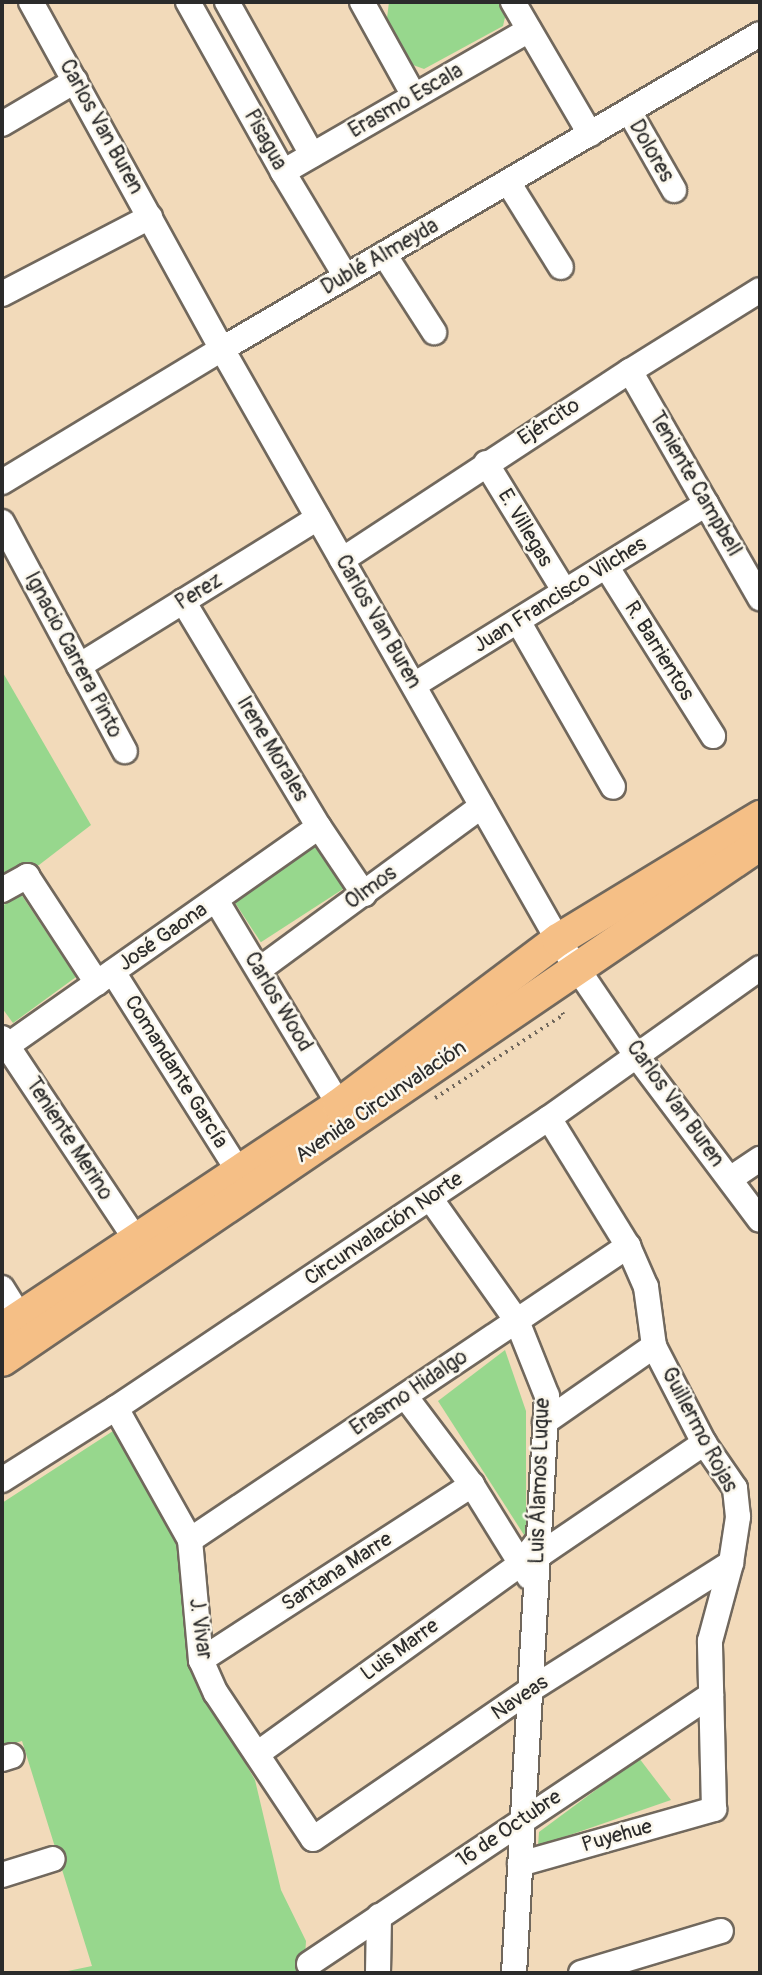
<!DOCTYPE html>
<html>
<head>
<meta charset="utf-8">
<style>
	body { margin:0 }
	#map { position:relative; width:762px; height:1975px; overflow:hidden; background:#f2daba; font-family:Pangolin,sans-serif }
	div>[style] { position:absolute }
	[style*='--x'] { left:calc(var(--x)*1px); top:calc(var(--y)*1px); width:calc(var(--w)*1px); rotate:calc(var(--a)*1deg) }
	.green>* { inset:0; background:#97d78d; transform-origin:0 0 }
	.path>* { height:3.5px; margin-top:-1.75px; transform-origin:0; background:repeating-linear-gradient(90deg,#71685d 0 2px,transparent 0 7px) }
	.roads { filter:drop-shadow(2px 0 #71685d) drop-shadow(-2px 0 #71685d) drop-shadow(0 2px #71685d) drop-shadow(0 -2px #71685d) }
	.minor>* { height:24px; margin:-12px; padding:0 12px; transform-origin:12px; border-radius:12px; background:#fff }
	.major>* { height:32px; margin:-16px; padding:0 16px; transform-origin:16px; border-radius:16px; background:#f5bf86 }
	span { translate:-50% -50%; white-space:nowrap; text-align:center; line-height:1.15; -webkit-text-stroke:5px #fbf7ec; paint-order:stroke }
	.street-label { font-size:21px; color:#2b2b2b }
	.frame { position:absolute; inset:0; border:4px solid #2b2b2b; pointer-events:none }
</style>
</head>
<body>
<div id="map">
	<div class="green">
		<i style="clip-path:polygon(389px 2px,499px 2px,506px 13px,503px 26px,424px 69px,413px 65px,387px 18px)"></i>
		<i style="clip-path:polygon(2px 671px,91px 825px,39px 865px,2px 884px)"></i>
		<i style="left:315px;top:844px;width:53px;height:99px;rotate:57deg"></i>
		<i style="clip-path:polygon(21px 894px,76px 977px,13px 1023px,2px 1008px,2px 906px)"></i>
		<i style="clip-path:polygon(505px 1350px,526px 1411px,526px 1538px,438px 1401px)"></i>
		<i style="clip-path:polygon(113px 1431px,175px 1539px,201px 1686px,255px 1780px,281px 1890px,306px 1941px,304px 1973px,58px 1973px,92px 1966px,22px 1741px,2px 1747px,2px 1503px)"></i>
		<i style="clip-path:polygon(639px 1758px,671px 1800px,538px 1846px,539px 1832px)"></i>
	</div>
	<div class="path">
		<i style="--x:435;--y:1098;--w:153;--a:-33"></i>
		<i style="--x:563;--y:1015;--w:4;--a:-117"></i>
	</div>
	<div class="roads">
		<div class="minor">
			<i style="--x:31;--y:2;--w:396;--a:61.2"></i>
			<i style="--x:222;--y:349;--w:680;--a:60.38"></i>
			<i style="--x:558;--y:940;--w:139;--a:55.9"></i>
			<i style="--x:636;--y:1055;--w:206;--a:53.1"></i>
			<i style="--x:188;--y:2;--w:195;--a:60.8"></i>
			<i style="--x:283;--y:172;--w:122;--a:59"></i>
			<i style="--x:227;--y:2;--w:175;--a:60.9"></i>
			<i style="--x:362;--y:2;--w:107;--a:61"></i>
			<i style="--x:513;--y:2;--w:153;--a:59.7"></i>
			<i style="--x:629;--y:111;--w:91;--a:60.3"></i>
			<i style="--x:2;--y:124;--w:85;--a:-30.5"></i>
			<i style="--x:283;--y:172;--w:284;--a:-30"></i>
			<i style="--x:508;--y:182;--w:100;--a:58.1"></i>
			<i style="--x:384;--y:254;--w:93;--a:57.3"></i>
			<i style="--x:2;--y:294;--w:167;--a:-27.5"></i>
			<i style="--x:630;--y:371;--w:262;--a:60.2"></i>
			<i style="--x:486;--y:463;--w:151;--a:58.5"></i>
			<i style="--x:2;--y:482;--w:257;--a:-31.2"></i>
			<i style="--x:222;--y:349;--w:623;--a:-30.35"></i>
			<i style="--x:2;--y:522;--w:260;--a:61.8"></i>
			<i style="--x:342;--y:560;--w:344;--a:-33.3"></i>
			<i style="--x:630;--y:371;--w:153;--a:-31.9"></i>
			<i style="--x:606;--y:566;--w:201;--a:57.8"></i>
			<i style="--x:183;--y:601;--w:264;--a:59"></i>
			<i style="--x:319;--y:827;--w:81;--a:56.1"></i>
			<i style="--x:518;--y:621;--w:191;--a:60.2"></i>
			<i style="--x:79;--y:666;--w:281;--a:-31.8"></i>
			<i style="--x:414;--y:685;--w:344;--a:-31.8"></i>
			<i style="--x:2;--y:890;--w:29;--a:-29"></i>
			<i style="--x:27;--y:876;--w:128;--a:56.8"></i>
			<i style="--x:216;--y:900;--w:239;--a:59"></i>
			<i style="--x:260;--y:969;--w:275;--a:-36.3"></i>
			<i style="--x:113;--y:972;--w:236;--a:57.8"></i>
			<i style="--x:2;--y:1038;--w:242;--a:56.4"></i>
			<i style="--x:7;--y:1046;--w:381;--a:-35.1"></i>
			<i style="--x:730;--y:1179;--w:36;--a:-34"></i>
			<i style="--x:430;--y:1198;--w:151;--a:54.7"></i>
			<i style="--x:517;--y:1321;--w:81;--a:68.2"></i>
			<i style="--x:547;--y:1396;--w:578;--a:93.27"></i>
			<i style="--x:2;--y:1288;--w:34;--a:58"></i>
			<i style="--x:405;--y:1396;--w:111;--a:53"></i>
			<i style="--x:472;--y:1485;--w:108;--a:58.2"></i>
			<i style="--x:116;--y:1408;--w:151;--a:60.7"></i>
			<i style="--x:190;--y:1540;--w:121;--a:84.8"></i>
			<i style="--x:201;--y:1660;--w:36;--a:66"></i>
			<i style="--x:216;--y:1693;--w:175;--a:56.4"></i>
			<i style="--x:313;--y:1839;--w:263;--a:-34.5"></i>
			<i style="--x:530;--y:1690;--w:238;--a:-32.3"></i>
			<i style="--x:545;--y:1422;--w:133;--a:-34.9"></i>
			<i style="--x:2;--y:1480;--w:135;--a:-32.3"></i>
			<i style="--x:116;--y:1408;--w:521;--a:-33.81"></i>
			<i style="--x:549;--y:1118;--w:259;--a:-35.4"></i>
			<i style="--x:190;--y:1540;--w:528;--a:-33.87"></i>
			<i style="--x:538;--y:1556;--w:201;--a:-34.2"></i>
			<i style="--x:201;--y:1660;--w:323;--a:-32.9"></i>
			<i style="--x:257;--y:1754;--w:324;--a:-35.8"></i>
			<i style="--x:520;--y:1564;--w:29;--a:-52"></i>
			<i style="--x:2;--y:1759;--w:10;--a:-17"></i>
			<i style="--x:520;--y:1864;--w:202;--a:-15.8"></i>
			<i style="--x:714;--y:1809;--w:168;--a:-91.4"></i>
			<i style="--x:710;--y:1641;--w:81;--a:-74.9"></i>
			<i style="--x:731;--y:1563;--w:47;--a:-81.3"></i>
			<i style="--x:738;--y:1517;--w:29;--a:-96"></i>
			<i style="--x:735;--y:1488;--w:55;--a:-124.6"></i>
			<i style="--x:704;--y:1443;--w:109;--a:-117.3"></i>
			<i style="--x:654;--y:1346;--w:60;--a:-97.7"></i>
			<i style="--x:646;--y:1287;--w:45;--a:-113.7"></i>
			<i style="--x:628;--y:1246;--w:150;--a:-121.7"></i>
			<i style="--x:2;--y:1875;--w:53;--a:-17.4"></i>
			<i style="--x:309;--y:1964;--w:484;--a:-33.8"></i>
			<i style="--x:378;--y:1973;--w:57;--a:-89"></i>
			<i style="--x:581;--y:1973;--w:146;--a:-16.7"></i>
		</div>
		<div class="major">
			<i style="--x:2;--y:1329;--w:405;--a:-33.6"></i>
			<i style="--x:339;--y:1105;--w:274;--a:-37"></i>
			<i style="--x:558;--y:940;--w:237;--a:-31.3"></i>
			<i style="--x:2;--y:1360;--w:917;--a:-34.24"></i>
		</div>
	</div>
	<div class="street-label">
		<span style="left:406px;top:101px;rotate:-30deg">Erasmo Escala</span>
		<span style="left:101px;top:127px;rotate:61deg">Carlos Van Buren</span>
		<span style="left:265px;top:140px;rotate:61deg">Pisagua</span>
		<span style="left:651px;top:151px;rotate:60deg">Dolores</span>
		<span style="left:380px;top:257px;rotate:-30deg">Dublé Almeyda</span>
		<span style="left:549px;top:422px;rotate:-33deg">Ejército</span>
		<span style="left:695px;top:484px;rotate:60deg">Teniente Campbell</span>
		<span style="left:525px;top:528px;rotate:59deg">E. Villegas</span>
		<span style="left:199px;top:592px;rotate:-32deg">Perez</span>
		<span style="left:560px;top:595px;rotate:-32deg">Juan Francisco Vilches</span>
		<span style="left:378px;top:622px;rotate:60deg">Carlos Van Buren</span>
		<span style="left:659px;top:651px;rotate:58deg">R. Barrientos</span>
		<span style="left:73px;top:655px;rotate:62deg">Ignacio Carrera Pinto</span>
		<span style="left:272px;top:749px;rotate:59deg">Irene Morales</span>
		<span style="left:371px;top:888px;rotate:-36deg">Olmos</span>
		<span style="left:163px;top:937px;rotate:-35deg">José Gaona</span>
		<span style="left:278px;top:1002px;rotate:59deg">Carlos Wood</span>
		<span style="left:176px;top:1072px;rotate:58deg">Comandante García</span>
		<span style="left:381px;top:1102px;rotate:-34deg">Avenida Circunvalación</span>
		<span style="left:675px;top:1104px;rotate:54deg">Carlos Van Buren</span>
		<span style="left:69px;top:1139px;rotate:57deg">Teniente Merino</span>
		<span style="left:384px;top:1229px;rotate:-34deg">Circunvalación Norte</span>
		<span style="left:409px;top:1393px;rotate:-34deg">Erasmo Hidalgo</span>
		<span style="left:699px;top:1430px;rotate:62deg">Guillermo Rojas</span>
		<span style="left:540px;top:1481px;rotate:-88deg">Luis Álamos Luque</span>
		<span style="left:337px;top:1572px;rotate:-33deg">Santana Marre</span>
		<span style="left:200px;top:1629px;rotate:82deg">J. Vivar</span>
		<span style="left:400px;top:1650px;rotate:-36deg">Luis Marre</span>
		<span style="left:520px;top:1698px;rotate:-34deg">Naveas</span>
		<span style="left:509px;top:1829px;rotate:-34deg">16 de Octubre</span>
		<span style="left:617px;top:1836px;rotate:-16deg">Puyehue</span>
	</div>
	<div class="frame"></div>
</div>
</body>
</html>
